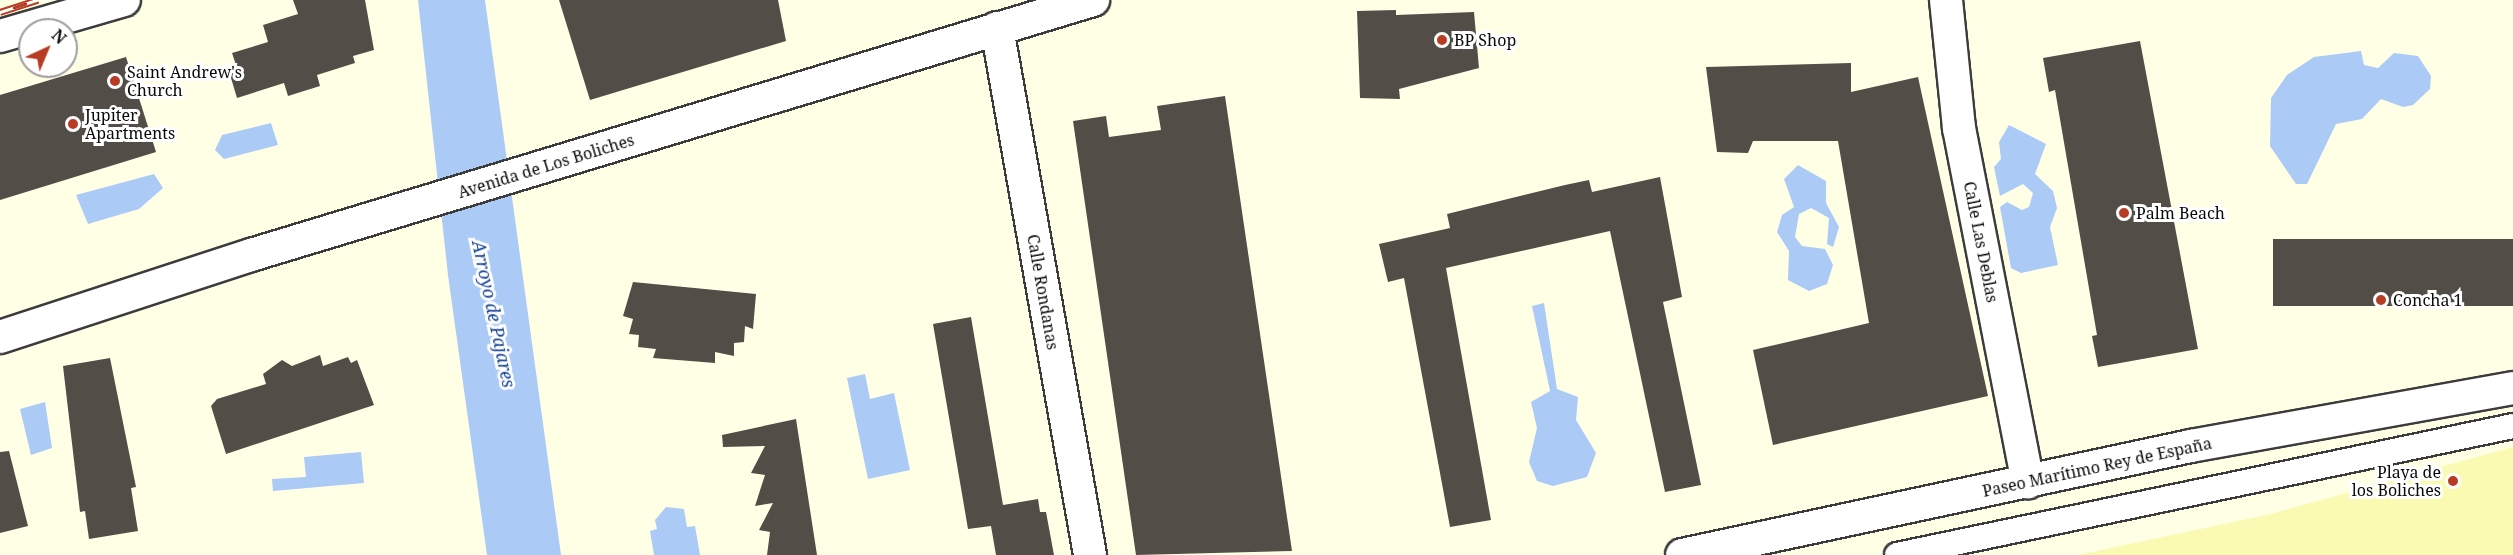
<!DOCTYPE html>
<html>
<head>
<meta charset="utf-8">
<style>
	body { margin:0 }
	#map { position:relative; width:2513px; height:555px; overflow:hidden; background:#ffffe6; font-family:"Noto Serif",serif }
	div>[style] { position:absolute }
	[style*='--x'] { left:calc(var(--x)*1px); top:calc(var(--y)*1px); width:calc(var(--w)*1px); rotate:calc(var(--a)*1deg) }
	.sand>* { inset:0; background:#fafab3 }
	.water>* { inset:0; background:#abcaf6 }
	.building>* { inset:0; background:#524d46; transform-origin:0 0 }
	.roads { filter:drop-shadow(2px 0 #3c3c3c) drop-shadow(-2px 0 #3c3c3c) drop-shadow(0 2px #3c3c3c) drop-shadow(0 -2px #3c3c3c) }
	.pedestrian>* { height:24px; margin:-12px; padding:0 12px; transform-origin:12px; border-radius:12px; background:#fff }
	.minor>* { height:32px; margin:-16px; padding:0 16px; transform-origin:16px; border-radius:16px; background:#fff }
	.rail>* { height:7px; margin-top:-3.5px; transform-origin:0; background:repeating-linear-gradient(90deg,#fff 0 14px,#b73c23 0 28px); box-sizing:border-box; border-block:2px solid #b73c23 }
	.dots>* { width:16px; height:16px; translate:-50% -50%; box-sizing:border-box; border:3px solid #fff; border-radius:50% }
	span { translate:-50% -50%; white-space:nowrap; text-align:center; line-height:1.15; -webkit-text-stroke:6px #fff; paint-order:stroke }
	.poi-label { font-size:16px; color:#090909 }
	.left { translate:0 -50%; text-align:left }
	.right { translate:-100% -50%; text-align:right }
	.street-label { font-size:16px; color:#090909 }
	.water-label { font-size:18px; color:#154399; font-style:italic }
	.north { position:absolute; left:18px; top:18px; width:60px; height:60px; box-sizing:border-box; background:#fff; border:2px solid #9d9d9d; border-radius:50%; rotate:44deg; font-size:16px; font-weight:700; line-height:24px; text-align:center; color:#090909 }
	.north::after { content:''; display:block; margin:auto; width:21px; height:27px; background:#b73c23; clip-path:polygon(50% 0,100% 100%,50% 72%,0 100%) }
</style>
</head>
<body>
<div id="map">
	<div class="sand">
		<i style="clip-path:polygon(2513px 447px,2513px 555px,2078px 555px,2271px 514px)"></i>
	</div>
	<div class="water">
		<i style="clip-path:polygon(418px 0,485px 0,561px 555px,487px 555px,448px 275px)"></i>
		<i style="clip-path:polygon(2361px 51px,2364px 65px,2378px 68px,2394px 53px,2418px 56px,2431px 76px,2430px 89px,2413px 105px,2403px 107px,2381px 99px,2362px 119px,2336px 124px,2307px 184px,2296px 184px,2270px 146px,2271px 98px,2287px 75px,2314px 57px)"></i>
		<i style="clip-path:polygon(271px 123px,278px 145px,224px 159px,215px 150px,222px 135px)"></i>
		<i style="clip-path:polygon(2009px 125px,2046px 144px,2035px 174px,2053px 191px,2057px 208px,2050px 227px,2058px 265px,2021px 273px,2011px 268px,2000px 207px,2007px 202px,2022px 210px,2029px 207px,2033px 193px,2023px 184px,2000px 196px,1994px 167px,2001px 159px,1999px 142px)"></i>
		<i style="clip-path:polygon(1798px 165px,1826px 181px,1826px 203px,1839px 227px,1833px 247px,1827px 244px,1829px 218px,1811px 208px,1799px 214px,1795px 237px,1802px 246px,1825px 249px,1833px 265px,1827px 284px,1809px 291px,1788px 280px,1789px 251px,1777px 232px,1782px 215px,1794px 207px,1784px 179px)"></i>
		<i style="clip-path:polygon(154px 174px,163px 188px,139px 209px,88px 224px,76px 195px)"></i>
		<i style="clip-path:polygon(1544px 303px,1557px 389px,1578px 397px,1576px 420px,1596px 453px,1587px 477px,1553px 486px,1537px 481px,1529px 462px,1537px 428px,1531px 402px,1550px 391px,1532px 306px)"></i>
		<i style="clip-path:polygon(865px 374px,870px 399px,894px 393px,910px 470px,868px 479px,847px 378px)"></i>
		<i style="clip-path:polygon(45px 402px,52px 448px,31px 455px,20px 409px)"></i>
		<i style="clip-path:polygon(361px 452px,364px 483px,273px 491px,272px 479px,306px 477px,304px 457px)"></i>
		<i style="clip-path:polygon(666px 507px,684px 509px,687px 527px,695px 526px,700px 555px,654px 555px,650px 531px,657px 529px,655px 520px)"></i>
	</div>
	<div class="building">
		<i style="clip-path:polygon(293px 0,365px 0,374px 50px,353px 56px,355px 63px,317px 75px,320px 86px,288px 96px,284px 83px,237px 98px,228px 68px,236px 65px,232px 53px,268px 42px,263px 25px,298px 14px)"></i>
		<i style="clip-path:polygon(559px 0,778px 0,786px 41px,590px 100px)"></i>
		<i style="clip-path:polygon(1396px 10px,1396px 15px,1474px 12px,1479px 68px,1399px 89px,1400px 99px,1360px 98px,1357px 11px)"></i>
		<i style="clip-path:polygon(2140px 41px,2198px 349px,2098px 367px,2092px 336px,2097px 335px,2055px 90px,2049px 92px,2043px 58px)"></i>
		<i style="clip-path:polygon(126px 57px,156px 152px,0 200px,0 95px)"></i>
		<i style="clip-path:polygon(1851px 63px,1851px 92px,1918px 77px,1988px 396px,1773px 445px,1753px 350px,1869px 323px,1838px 141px,1753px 141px,1748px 153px,1717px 152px,1706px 67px)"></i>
		<i style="clip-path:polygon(1225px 96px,1292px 551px,1136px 555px,1073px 121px,1106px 116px,1109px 137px,1161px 130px,1157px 106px)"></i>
		<i style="clip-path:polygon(1660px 177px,1682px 297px,1663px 302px,1701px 485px,1665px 492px,1610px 231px,1446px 268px,1491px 520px,1450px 527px,1404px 278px,1388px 282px,1379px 244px,1450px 228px,1447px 214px,1565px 185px,1589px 180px,1592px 192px)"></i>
		<i style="left:2513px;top:239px;width:67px;height:240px;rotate:90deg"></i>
		<i style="clip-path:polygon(633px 282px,756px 294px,753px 329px,745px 326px,744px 342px,734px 343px,734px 356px,715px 352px,715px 363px,653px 358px,656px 349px,638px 347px,639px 335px,629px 334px,633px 319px,623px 316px)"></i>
		<i style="clip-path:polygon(971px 317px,1003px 505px,1038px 499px,1040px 512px,1046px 512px,1054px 555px,996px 555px,991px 526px,968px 529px,933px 324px)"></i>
		<i style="clip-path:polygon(320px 355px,323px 366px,348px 357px,351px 363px,357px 360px,374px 405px,226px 454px,211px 406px,217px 399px,266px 384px,263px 374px,282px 360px,292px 366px)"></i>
		<i style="clip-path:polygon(110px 358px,136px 487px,131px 488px,138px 531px,89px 539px,85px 511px,80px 512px,63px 366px)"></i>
		<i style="clip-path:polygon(796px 419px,817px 555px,767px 555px,770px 532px,759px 530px,773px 503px,755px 506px,765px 475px,751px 473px,765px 446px,723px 447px,722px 435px)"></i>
		<i style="clip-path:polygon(9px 451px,28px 526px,0 533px,0 452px)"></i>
	</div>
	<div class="roads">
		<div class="pedestrian">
			<i style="--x:1897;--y:555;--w:629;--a:-11.83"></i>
		</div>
		<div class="minor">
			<i style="--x:1946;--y:0;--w:129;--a:84.2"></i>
			<i style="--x:1959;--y:128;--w:361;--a:79"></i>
			<i style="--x:997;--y:28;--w:535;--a:79.99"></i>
			<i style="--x:0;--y:36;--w:129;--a:-16.2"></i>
			<i style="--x:0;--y:337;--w:264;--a:-18.1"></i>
			<i style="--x:251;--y:255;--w:880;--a:-16.85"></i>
			<i style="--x:1682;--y:555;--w:521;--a:-12.09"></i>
			<i style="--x:2191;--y:446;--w:327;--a:-10.2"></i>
		</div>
	</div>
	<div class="rail">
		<i style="--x:0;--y:12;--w:40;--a:-18"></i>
	</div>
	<div class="dots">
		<i style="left:1442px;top:40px;background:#b73c23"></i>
		<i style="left:115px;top:81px;background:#b73c23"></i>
		<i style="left:73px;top:124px;background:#b73c23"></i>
		<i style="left:2124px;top:213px;background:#b73c23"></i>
		<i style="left:2381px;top:300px;background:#b73c23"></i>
		<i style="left:2453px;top:481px;background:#b73c23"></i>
	</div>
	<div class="poi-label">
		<span class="left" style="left:1454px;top:40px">BP Shop</span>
		<span class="left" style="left:127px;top:81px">Saint Andrew's<br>Church</span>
		<span class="left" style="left:85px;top:124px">Jupiter<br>Apartments</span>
		<span class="left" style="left:2136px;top:213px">Palm Beach</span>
		<span class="left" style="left:2393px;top:300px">Concha 1</span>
		<span class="right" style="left:2441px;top:481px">Playa de<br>los Boliches</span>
	</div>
	<div class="street-label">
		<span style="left:546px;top:166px;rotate:-17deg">Avenida de Los Boliches</span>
		<span style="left:1981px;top:242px;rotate:79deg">Calle Las Deblas</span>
		<span style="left:1043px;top:292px;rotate:80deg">Calle Rondanas</span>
		<span style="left:2097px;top:467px;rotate:-12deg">Paseo Marítimo Rey de España</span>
	</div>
	<div class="water-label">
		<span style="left:494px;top:314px;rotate:78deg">Arroyo de Pajares</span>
	</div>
	<div class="north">N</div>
</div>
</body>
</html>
